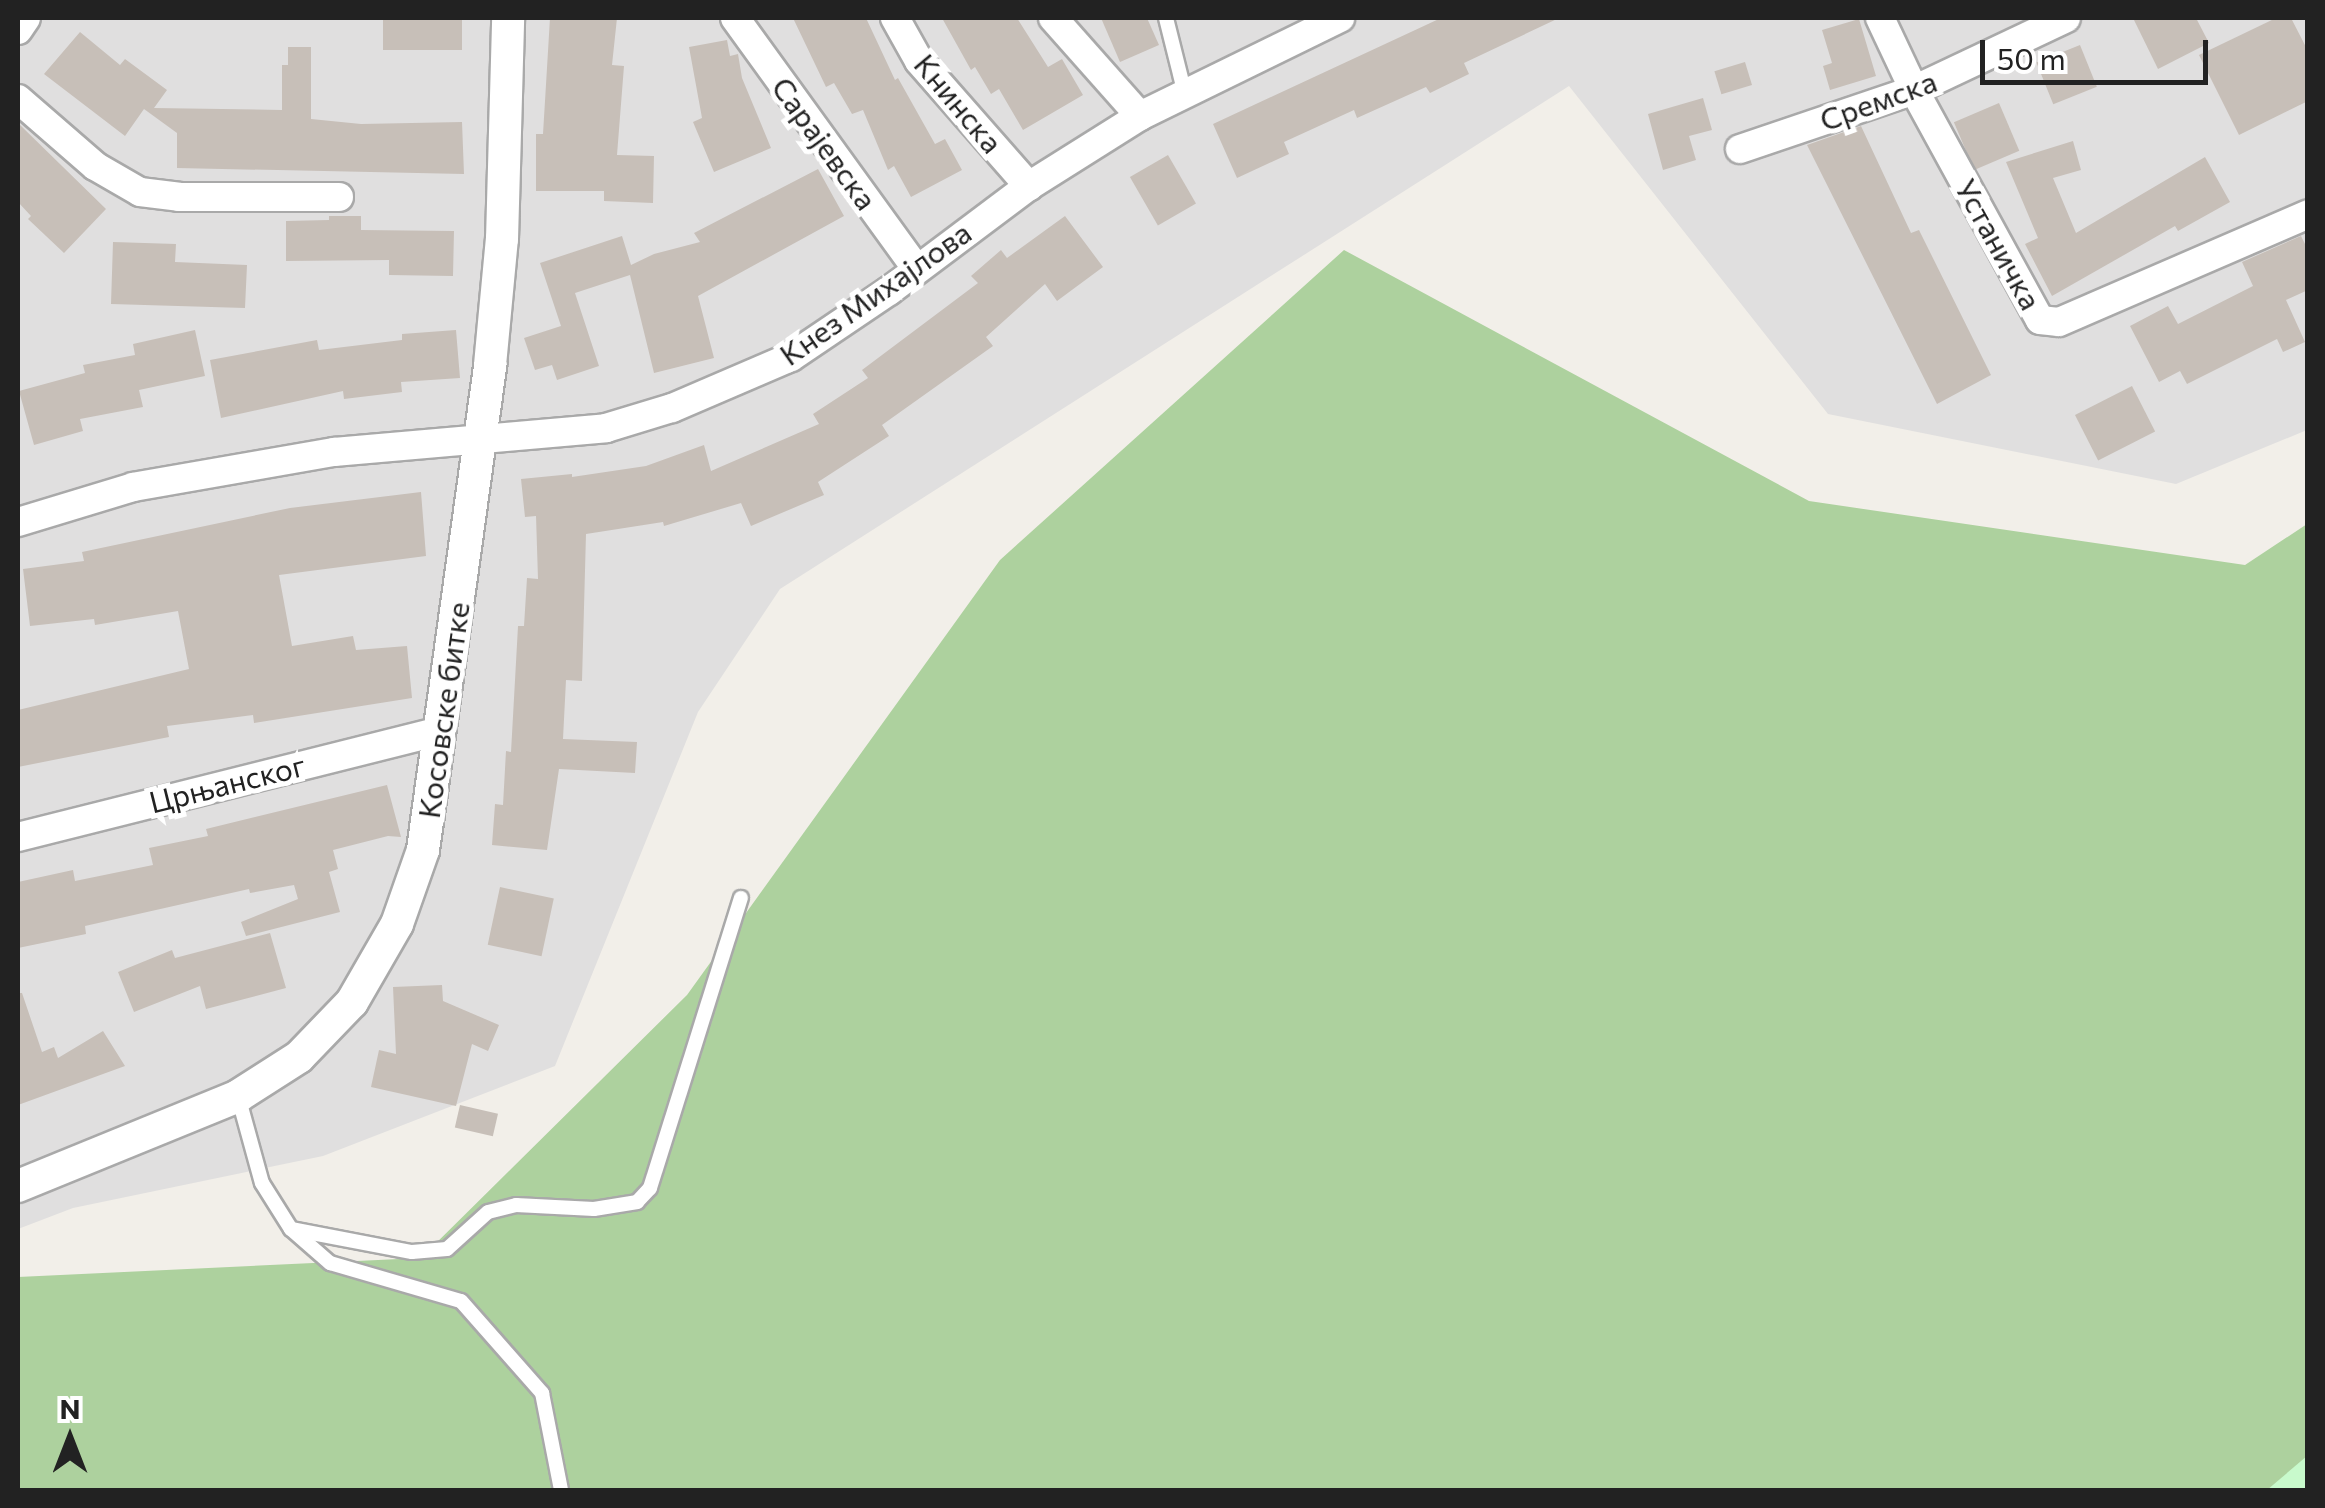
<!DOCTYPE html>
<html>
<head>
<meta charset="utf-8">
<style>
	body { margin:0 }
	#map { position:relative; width:2325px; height:1508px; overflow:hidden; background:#f2efe9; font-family:Commissioner,sans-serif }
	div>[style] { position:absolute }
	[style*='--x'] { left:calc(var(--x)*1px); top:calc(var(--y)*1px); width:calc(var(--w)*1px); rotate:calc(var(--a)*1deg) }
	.residential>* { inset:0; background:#e0dfdf }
	.forest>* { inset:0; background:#add19e }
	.park>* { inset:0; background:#c8facc }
	.building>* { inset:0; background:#c7bfb8; transform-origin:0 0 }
	.roads { filter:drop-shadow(2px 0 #a9a9a9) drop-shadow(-2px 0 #a9a9a9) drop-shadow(0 2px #a9a9a9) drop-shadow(0 -2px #a9a9a9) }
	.service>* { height:14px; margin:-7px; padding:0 7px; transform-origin:7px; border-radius:7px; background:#fff }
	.minor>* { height:28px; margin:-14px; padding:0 14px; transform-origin:14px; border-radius:14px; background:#fff }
	.tertiary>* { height:32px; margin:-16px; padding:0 16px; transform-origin:16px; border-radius:16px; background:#fff }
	span { translate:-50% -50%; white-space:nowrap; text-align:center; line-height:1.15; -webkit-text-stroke:10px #fff; paint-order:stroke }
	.street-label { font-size:30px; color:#222 }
	.frame { position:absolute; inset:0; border:20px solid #222; pointer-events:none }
	.north { position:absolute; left:20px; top:1388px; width:100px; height:100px; -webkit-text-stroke:8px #fff; paint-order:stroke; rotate:0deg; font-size:28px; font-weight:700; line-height:40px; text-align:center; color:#222 }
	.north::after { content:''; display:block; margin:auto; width:35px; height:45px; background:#222; clip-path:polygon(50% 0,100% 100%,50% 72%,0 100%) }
	.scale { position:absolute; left:1980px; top:40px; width:228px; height:45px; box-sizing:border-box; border:5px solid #222; border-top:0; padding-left:12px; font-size:30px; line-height:35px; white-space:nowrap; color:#222; -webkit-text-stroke:8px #fff; paint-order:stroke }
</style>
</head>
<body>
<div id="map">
	<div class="residential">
		<i style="clip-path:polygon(18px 18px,2307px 18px,2307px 430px,2176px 484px,1828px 414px,1569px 86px,780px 589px,698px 712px,555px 1066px,323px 1156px,73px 1208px,18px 1229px)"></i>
	</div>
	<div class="forest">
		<i style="clip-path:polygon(1344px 250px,1809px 501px,2245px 565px,2307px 524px,2307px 1490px,18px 1490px,18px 1277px,421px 1258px,687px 995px,1000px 560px)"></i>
	</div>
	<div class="park">
		<i style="clip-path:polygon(2307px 1456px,2307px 1490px,2267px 1490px)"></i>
	</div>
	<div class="building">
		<i style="left:383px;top:18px;width:79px;height:32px"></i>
		<i style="clip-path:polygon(550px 18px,617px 18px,612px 65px,624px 66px,617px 155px,654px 156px,653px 203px,604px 201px,604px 191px,536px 191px,536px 134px,543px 134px)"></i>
		<i style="clip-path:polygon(793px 18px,866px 18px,895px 80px,898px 78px,935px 144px,945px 139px,962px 170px,911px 197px,894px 166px,888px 170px,863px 110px,852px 114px,834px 83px,826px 87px)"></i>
		<i style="clip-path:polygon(942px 18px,1017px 18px,1048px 67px,1062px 59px,1083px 95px,1023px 130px,999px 89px,991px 94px,975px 67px,971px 70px)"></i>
		<i style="clip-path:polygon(1101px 18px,1147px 18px,1159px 45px,1120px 62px)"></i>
		<i style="clip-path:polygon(1441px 18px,1559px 18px,1464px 63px,1469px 74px,1430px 93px,1426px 87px,1357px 118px,1354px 110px,1284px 142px,1289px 154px,1237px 178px,1213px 124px)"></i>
		<i style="clip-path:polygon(2133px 18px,2196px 18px,2209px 43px,2158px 69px)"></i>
		<i style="clip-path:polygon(2276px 18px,2291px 18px,2308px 51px,2308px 101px,2239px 135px,2199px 55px)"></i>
		<i style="clip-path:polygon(1859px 19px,1876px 76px,1830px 90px,1823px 66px,1832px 63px,1822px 30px)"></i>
		<i style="clip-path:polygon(80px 32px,120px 65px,125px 59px,167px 90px,154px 108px,282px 110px,282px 65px,288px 65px,288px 47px,311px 47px,311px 119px,361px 124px,462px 122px,464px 174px,177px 168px,177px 133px,144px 109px,125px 136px,44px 74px)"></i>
		<i style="clip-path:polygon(727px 40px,730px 56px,738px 54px,742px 78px,771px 148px,714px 172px,693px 122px,702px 118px,689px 47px)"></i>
		<i style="left:2080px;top:45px;width:45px;height:47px;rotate:68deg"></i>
		<i style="left:1745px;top:62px;width:24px;height:32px;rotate:73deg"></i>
		<i style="clip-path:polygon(1703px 98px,1712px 130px,1689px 136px,1696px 160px,1663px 170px,1648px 114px)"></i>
		<i style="left:1999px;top:103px;width:52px;height:49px;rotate:67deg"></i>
		<i style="clip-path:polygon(18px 123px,106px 209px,64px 253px,28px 219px,31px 216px,18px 202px)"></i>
		<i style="clip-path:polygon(1861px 126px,1911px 233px,1919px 230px,1991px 375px,1937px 404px,1807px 145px)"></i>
		<i style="clip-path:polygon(2073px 141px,2081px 170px,2053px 178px,2076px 233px,2205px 157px,2230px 202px,2178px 231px,2175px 226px,2052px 296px,2025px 244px,2038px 238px,2006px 162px)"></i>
		<i style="left:1168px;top:155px;width:56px;height:44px;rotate:60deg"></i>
		<i style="clip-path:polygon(818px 169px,844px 216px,698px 296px,714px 358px,654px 373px,630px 275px,575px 293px,599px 366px,557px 380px,552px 365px,535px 370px,524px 338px,561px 326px,540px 263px,622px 236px,631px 265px,654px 254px,700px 242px,694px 233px)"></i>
		<i style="clip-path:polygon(329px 216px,361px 216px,361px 230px,454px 231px,453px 276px,389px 275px,389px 260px,286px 261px,286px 221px,329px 220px)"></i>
		<i style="clip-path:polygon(1065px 216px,1103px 267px,1057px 301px,1045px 284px,986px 337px,993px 346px,882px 425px,889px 436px,818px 482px,824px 495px,751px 526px,741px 503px,664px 526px,663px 522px,586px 534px,582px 681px,566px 680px,563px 739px,637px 742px,635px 773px,559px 769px,547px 850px,492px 845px,495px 804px,503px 805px,506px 751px,511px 752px,518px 626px,524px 626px,527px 578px,538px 579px,536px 516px,525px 517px,521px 479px,572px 474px,572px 477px,646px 466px,704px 445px,711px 471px,819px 424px,813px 414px,868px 378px,862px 370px,978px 283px,971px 276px,1001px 250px,1007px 258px)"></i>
		<i style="clip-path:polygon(2301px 236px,2308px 250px,2308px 290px,2286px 300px,2305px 342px,2283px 352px,2277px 339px,2187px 384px,2180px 371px,2159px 382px,2130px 326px,2168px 306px,2178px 324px,2253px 286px,2242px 262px)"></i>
		<i style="clip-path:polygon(113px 242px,176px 244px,175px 262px,247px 265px,245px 308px,111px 304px)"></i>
		<i style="clip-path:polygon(195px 330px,205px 376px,139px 390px,143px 407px,80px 419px,83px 431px,34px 445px,19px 391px,85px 373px,83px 365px,135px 355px,133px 344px)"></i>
		<i style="clip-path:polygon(456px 330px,460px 378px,401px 382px,402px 392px,344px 399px,343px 391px,221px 418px,210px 360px,317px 340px,319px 350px,402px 340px,402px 334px)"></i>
		<i style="left:2132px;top:386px;width:51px;height:64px;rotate:63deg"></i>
		<i style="clip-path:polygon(421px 492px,426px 556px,279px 575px,292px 646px,353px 636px,356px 650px,407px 646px,412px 698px,254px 723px,253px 715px,167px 726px,169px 737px,18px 767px,18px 710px,189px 669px,178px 611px,95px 625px,94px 619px,30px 626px,23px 569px,84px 561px,82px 552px,290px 508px)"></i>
		<i style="clip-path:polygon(387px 785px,401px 837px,388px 836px,333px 850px,338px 869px,329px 872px,340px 912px,246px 936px,241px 922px,298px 899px,294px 885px,250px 893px,249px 889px,85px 926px,86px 934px,18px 948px,18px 882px,73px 870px,75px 881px,153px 865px,149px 848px,208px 836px,206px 829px)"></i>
		<i style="left:500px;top:887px;width:55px;height:59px;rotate:12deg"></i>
		<i style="clip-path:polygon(270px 933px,286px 988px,206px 1009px,200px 986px,134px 1012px,118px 972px,172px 950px,175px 958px)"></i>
		<i style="clip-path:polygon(442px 985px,443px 1001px,499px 1025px,488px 1051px,472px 1044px,456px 1106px,371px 1087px,379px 1050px,396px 1054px,393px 987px)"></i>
		<i style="clip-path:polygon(18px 993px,22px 993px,42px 1052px,54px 1047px,58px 1058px,103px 1031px,125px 1066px,18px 1105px)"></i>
		<i style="left:460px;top:1105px;width:39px;height:23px;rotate:13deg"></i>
	</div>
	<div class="roads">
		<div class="service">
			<i style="--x:1166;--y:18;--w:78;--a:76"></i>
			<i style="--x:238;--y:1096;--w:90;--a:74.6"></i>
			<i style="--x:262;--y:1183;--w:54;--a:57.8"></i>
			<i style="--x:291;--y:1229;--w:52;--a:41.1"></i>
			<i style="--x:330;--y:1263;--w:136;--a:16.2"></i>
			<i style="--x:461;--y:1301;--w:123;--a:48.6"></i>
			<i style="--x:542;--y:1393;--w:99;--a:78.9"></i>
			<i style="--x:291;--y:1229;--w:123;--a:10.8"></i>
			<i style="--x:412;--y:1252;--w:35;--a:-5"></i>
			<i style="--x:447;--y:1249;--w:55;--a:-42.1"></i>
			<i style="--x:488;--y:1212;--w:29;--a:-14"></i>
			<i style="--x:516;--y:1205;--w:78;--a:2.9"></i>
			<i style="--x:594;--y:1209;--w:44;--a:-9.2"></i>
			<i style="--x:637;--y:1202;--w:19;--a:-47"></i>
			<i style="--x:650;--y:1188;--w:304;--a:-72.6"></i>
		</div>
		<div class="minor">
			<i style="--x:735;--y:18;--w:309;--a:54.1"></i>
			<i style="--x:895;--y:18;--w:49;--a:60.8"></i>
			<i style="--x:919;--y:61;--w:167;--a:48.7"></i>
			<i style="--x:1053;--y:18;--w:131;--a:48.4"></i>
			<i style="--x:1880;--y:18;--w:80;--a:64.7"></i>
			<i style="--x:1914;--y:90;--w:262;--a:61.3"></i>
			<i style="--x:2040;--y:320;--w:19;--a:6"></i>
			<i style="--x:2059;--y:322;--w:271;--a:-23.4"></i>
			<i style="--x:18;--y:30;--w:14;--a:-56"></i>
			<i style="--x:18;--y:99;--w:102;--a:41"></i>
			<i style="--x:95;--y:166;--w:52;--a:30"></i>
			<i style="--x:140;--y:192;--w:39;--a:7"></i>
			<i style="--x:179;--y:197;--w:160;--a:0"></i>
			<i style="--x:1740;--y:149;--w:184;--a:-18.7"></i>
			<i style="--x:1914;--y:90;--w:168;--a:-25.3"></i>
			<i style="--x:18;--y:522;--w:120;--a:-16.9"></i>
			<i style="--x:133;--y:487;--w:204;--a:-9.9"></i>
			<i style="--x:334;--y:452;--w:273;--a:-5"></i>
			<i style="--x:606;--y:428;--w:69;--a:-16.9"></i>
			<i style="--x:672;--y:408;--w:129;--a:-23.2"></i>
			<i style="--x:791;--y:357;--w:118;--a:-34"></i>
			<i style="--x:889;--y:291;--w:175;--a:-36.9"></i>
			<i style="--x:1029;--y:186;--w:131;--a:-32.2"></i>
			<i style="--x:1140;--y:116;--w:223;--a:-26.1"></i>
			<i style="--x:18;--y:837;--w:432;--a:-14.1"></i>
		</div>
		<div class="tertiary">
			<i style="--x:18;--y:1186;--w:238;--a:-22.2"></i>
			<i style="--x:238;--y:1096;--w:72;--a:-32.6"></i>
			<i style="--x:299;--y:1057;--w:76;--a:-46.1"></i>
			<i style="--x:352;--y:1002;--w:90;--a:-60"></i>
			<i style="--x:397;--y:924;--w:78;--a:-70.6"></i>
			<i style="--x:423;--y:850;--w:490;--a:-82.1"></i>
			<i style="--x:490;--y:365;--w:127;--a:-84.6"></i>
			<i style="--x:502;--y:239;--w:221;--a:-88.4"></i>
		</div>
	</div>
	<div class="street-label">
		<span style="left:1878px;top:100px;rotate:-20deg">Сремска</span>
		<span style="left:959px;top:103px;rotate:50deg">Книнска</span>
		<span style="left:825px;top:143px;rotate:54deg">Сарајевска</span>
		<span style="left:1999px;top:244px;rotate:61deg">Устаничка</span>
		<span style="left:875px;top:293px;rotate:-35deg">Кнез Михајлова</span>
		<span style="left:443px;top:710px;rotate:-82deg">Косовске битке</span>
		<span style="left:227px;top:783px;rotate:-14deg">Црњанског</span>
	</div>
	<div class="frame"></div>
	<div class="north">N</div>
	<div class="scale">50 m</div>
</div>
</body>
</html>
